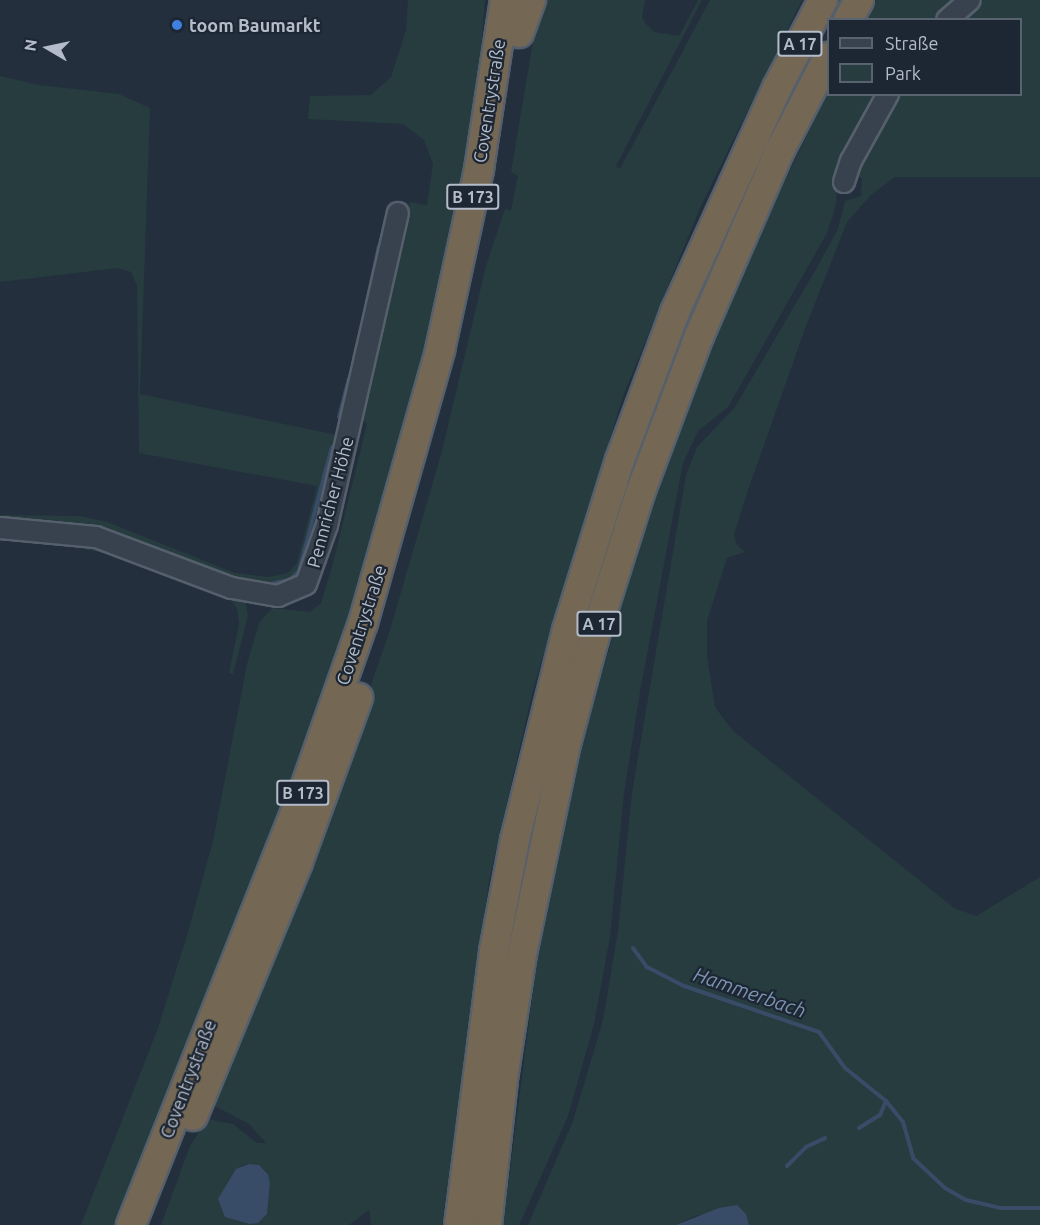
<!DOCTYPE html>
<html>
<head>
<meta charset="utf-8">
<style>
	body { margin:0 }
	#map { position:relative; width:1040px; height:1225px; overflow:hidden; background:#242f3e; font-family:Ubuntu,sans-serif }
	div>[style] { position:absolute }
	[style*='--x'] { left:calc(var(--x)*1px); top:calc(var(--y)*1px); width:calc(var(--w)*1px); rotate:calc(var(--a)*1deg) }
	.green>* { inset:0; background:#263c3f }
	.water>* { inset:0; background:#394c67 }
	.stream>* { height:4px; margin:-2px; padding:0 2px; transform-origin:2px; border-radius:2px; background:#394c67 }
	.roads { filter:drop-shadow(2px 0 #565f6c) drop-shadow(-2px 0 #565f6c) drop-shadow(0 2px #565f6c) drop-shadow(0 -2px #565f6c) }
	.minor>* { height:20px; margin:-10px; padding:0 10px; transform-origin:10px; border-radius:10px; background:#38414e }
	.highway>* { height:28px; margin:-14px; padding:0 14px; transform-origin:14px; border-radius:14px; background:#746855 }
	.dots>* { width:16px; height:16px; translate:-50% -50%; box-sizing:border-box; border:3px solid #1d2633; border-radius:50% }
	span { translate:-50% -50%; white-space:nowrap; text-align:center; line-height:1.15; -webkit-text-stroke:4.5px #1d2633; paint-order:stroke }
	.shield-label span { padding:2px 4px; background:#1d2633; border:2px solid; border-radius:4px; -webkit-text-stroke-width:0 }
	.shield-label { font-size:16px; color:#b4bcc9; font-weight:700 }
	.poi-label { font-size:18px; color:#b4bcc9; font-weight:700 }
	.left { translate:0 -50%; text-align:left }
	.street-label { font-size:18px; color:#b4bcc9 }
	.water-label { font-size:20px; color:#7c92b1; font-style:italic }
	.legend { position:absolute; left:827px; top:18px; width:195px; height:78px; box-sizing:border-box; background:#1d2633; border:2px solid #59626f; margin:0; padding:8px 10px; list-style:none; font-size:18px; color:#b4bcc9 }
	.legend li { display:flex; align-items:center; gap:12px; height:30px }
	.legend b { width:30px; border:2px solid #59626f }
	.north { position:absolute; left:18px; top:18px; width:60px; height:60px; -webkit-text-stroke:4px #1d2633; paint-order:stroke; rotate:279deg; font-size:16px; font-weight:700; line-height:24px; text-align:center; color:#b4bcc9 }
	.north::after { content:''; display:block; margin:auto; width:21px; height:27px; background:#b4bcc9; clip-path:polygon(50% 0,100% 100%,50% 72%,0 100%) }
</style>
</head>
<body>
<div id="map">
	<div class="green">
		<i style="clip-path:polygon(408px 0,485px 0,480px 61px,444px 294px,353px 629px,123px 1225px,81px 1225px,158px 1028px,188px 932px,213px 841px,247px 664px,259px 623px,272px 608px,310px 612px,321px 603px,333px 563px,367px 424px,359px 416px,410px 202px,427px 205px,433px 164px,424px 140px,403px 124px,308px 119px,310px 96px,371px 95px,391px 77px,406px 30px)"></i>
		<i style="clip-path:polygon(evenodd,540px 0,645px 0,642px 18px,646px 24px,654px 32px,679px 36px,698px 0,702px 0,616px 166px,620px 169px,710px 0,802px 0,700px 208px,623px 396px,533px 690px,489px 881px,442px 1225px,371px 1225px,369px 1210px,349px 1225px,161px 1225px,190px 1146px,207px 1119px,233px 1124px,257px 1143px,266px 1143px,249px 1124px,213px 1105px,212px 1091px,351px 742px,390px 630px,442px 451px,486px 266px,505px 209px,511px 210px,518px 176px,511px 172px,540px 0,249px 1164px,259px 1165px,268px 1173px,270px 1184px,267px 1214px,258px 1223px,241px 1166px,249px 1164px)"></i>
		<i style="clip-path:polygon(877px 0,954px 0,932px 19px,866px 19px)"></i>
		<i style="clip-path:polygon(984px 0,1040px 0,1040px 177px,895px 177px,871px 195px,847px 222px,806px 326px,747px 493px,734px 535px,737px 545px,745px 552px,727px 558px,707px 621px,707px 656px,715px 707px,733px 731px,954px 908px,976px 916px,1040px 877px,1040px 1225px,749px 1225px,697px 1215px,676px 1225px,528px 1225px,573px 1121px,603px 1020px,618px 931px,632px 793px,686px 475px,697px 447px,735px 407px,815px 271px,838px 229px,845px 201px,861px 196px,862px 179px,854px 173px,893px 95px,1020px 94px,1020px 20px,961px 19px)"></i>
		<i style="clip-path:polygon(0 76px,39px 85px,119px 94px,150px 108px,140px 394px,337px 435px,322px 509px,299px 582px,278px 589px,244px 583px,79px 526px,0 521px,0 515px,80px 516px,107px 522px,235px 573px,269px 577px,288px 573px,297px 563px,317px 486px,139px 453px,137px 285px,131px 272px,117px 268px,0 282px)"></i>
		<i style="clip-path:polygon(828px 92px,878px 95px,837px 181px,836px 205px,827px 233px,728px 407px,698px 431px,683px 463px,640px 692px,624px 793px,610px 937px,594px 1024px,568px 1116px,530px 1201px,519px 1225px,503px 1225px,537px 960px,583px 741px,640px 540px,711px 343px,750px 252px)"></i>
		<i style="clip-path:polygon(0 532px,86px 540px,245px 600px,248px 616px,233px 674px,229px 673px,239px 624px,237px 609px,231px 599px,118px 556px,46px 541px,0 540px)"></i>
	</div>
	<div class="water">
		<i style="clip-path:polygon(249px 1164px,259px 1165px,268px 1174px,270px 1183px,267px 1214px,258px 1223px,250px 1224px,225px 1217px,218px 1199px,236px 1169px)"></i>
		<i style="clip-path:polygon(737px 1205px,746px 1214px,749px 1225px,676px 1225px,719px 1208px)"></i>
	</div>
	<div class="stream">
		<i style="--x:367;--y:302;--w:57;--a:-77.9"></i>
		<i style="--x:354;--y:358;--w:16;--a:-75"></i>
		<i style="--x:339;--y:417;--w:40;--a:-75.6"></i>
		<i style="--x:274;--y:583;--w:16;--a:-11"></i>
		<i style="--x:290;--y:580;--w:13;--a:-45"></i>
		<i style="--x:299;--y:571;--w:128;--a:-75.1"></i>
		<i style="--x:633;--y:948;--w:24;--a:54"></i>
		<i style="--x:647;--y:967;--w:42;--a:27.2"></i>
		<i style="--x:684;--y:986;--w:143;--a:18.8"></i>
		<i style="--x:819;--y:1032;--w:44;--a:54.2"></i>
		<i style="--x:845;--y:1068;--w:53;--a:38.8"></i>
		<i style="--x:886;--y:1101;--w:27;--a:51"></i>
		<i style="--x:903;--y:1122;--w:37;--a:74"></i>
		<i style="--x:913;--y:1158;--w:44;--a:43.2"></i>
		<i style="--x:945;--y:1188;--w:24;--a:30"></i>
		<i style="--x:966;--y:1200;--w:35;--a:13"></i>
		<i style="--x:1000;--y:1208;--w:40;--a:0"></i>
		<i style="--x:859;--y:1128;--w:25;--a:-32"></i>
		<i style="--x:880;--y:1115;--w:15;--a:-67"></i>
		<i style="--x:787;--y:1166;--w:27;--a:-45"></i>
		<i style="--x:806;--y:1147;--w:21;--a:-25"></i>
	</div>
	<div class="roads">
		<div class="minor">
			<i style="--x:947;--y:20;--w:30;--a:-41"></i>
			<i style="--x:844;--y:182;--w:22;--a:-72"></i>
			<i style="--x:851;--y:161;--w:77;--a:-61.1"></i>
			<i style="--x:0;--y:528;--w:96;--a:5.4"></i>
			<i style="--x:96;--y:537;--w:145;--a:20.6"></i>
			<i style="--x:232;--y:588;--w:47;--a:9.9"></i>
			<i style="--x:278;--y:596;--w:30;--a:-23"></i>
			<i style="--x:306;--y:584;--w:63;--a:-70.4"></i>
			<i style="--x:327;--y:525;--w:320;--a:-77.2"></i>
		</div>
		<div class="highway">
			<i style="--x:848;--y:20;--w:23;--a:-61"></i>
			<i style="--x:519;--y:33;--w:35;--a:-70"></i>
			<i style="--x:193;--y:1116;--w:275;--a:-67.5"></i>
			<i style="--x:298;--y:862;--w:175;--a:-69.9"></i>
			<i style="--x:131;--y:1225;--w:462;--a:-68.3"></i>
			<i style="--x:302;--y:796;--w:183;--a:-70.6"></i>
			<i style="--x:363;--y:623;--w:284;--a:-74.2"></i>
			<i style="--x:440;--y:350;--w:185;--a:-77.8"></i>
			<i style="--x:479;--y:169;--w:171;--a:-81.3"></i>
			<i style="--x:459;--y:1225;--w:276;--a:-82.7"></i>
			<i style="--x:494;--y:951;--w:113;--a:-79.3"></i>
			<i style="--x:515;--y:840;--w:216;--a:-76.1"></i>
			<i style="--x:567;--y:630;--w:178;--a:-72.7"></i>
			<i style="--x:620;--y:460;--w:158;--a:-69.6"></i>
			<i style="--x:675;--y:312;--w:246;--a:-65.5"></i>
			<i style="--x:777;--y:88;--w:99;--a:-62.4"></i>
			<i style="--x:487;--y:1225;--w:147;--a:-83.7"></i>
			<i style="--x:503;--y:1079;--w:126;--a:-81.4"></i>
			<i style="--x:522;--y:954;--w:215;--a:-78.2"></i>
			<i style="--x:566;--y:744;--w:109;--a:-75.1"></i>
			<i style="--x:594;--y:639;--w:153;--a:-72.5"></i>
			<i style="--x:640;--y:493;--w:168;--a:-69.4"></i>
			<i style="--x:699;--y:336;--w:201;--a:-66.5"></i>
			<i style="--x:779;--y:152;--w:107;--a:-62.7"></i>
		</div>
	</div>
	<div class="dots">
		<i style="left:177px;top:25px;background:#3f7fe0"></i>
	</div>
	<div class="shield-label">
		<span style="left:800px;top:44px">A 17</span>
		<span style="left:473px;top:197px">B 173</span>
		<span style="left:599px;top:624px">A 17</span>
		<span style="left:303px;top:793px">B 173</span>
	</div>
	<div class="poi-label">
		<span class="left" style="left:189px;top:25px">toom Baumarkt</span>
	</div>
	<div class="street-label">
		<span style="left:489px;top:101px;rotate:-81deg">Coventrystraße</span>
		<span style="left:330px;top:502px;rotate:-75deg">Pennricher Höhe</span>
		<span style="left:361px;top:625px;rotate:-72deg">Coventrystraße</span>
		<span style="left:188px;top:1079px;rotate:-69deg">Coventrystraße</span>
	</div>
	<div class="water-label">
		<span style="left:750px;top:992px;rotate:19deg">Hammerbach</span>
	</div>
	<ul class="legend">
	<li><b style="height:8px;background:#38414e"></b>Straße</li>
	<li><b style="height:16px;background:#263c3f"></b>Park</li>
	</ul>
	<div class="north">N</div>
</div>
</body>
</html>
